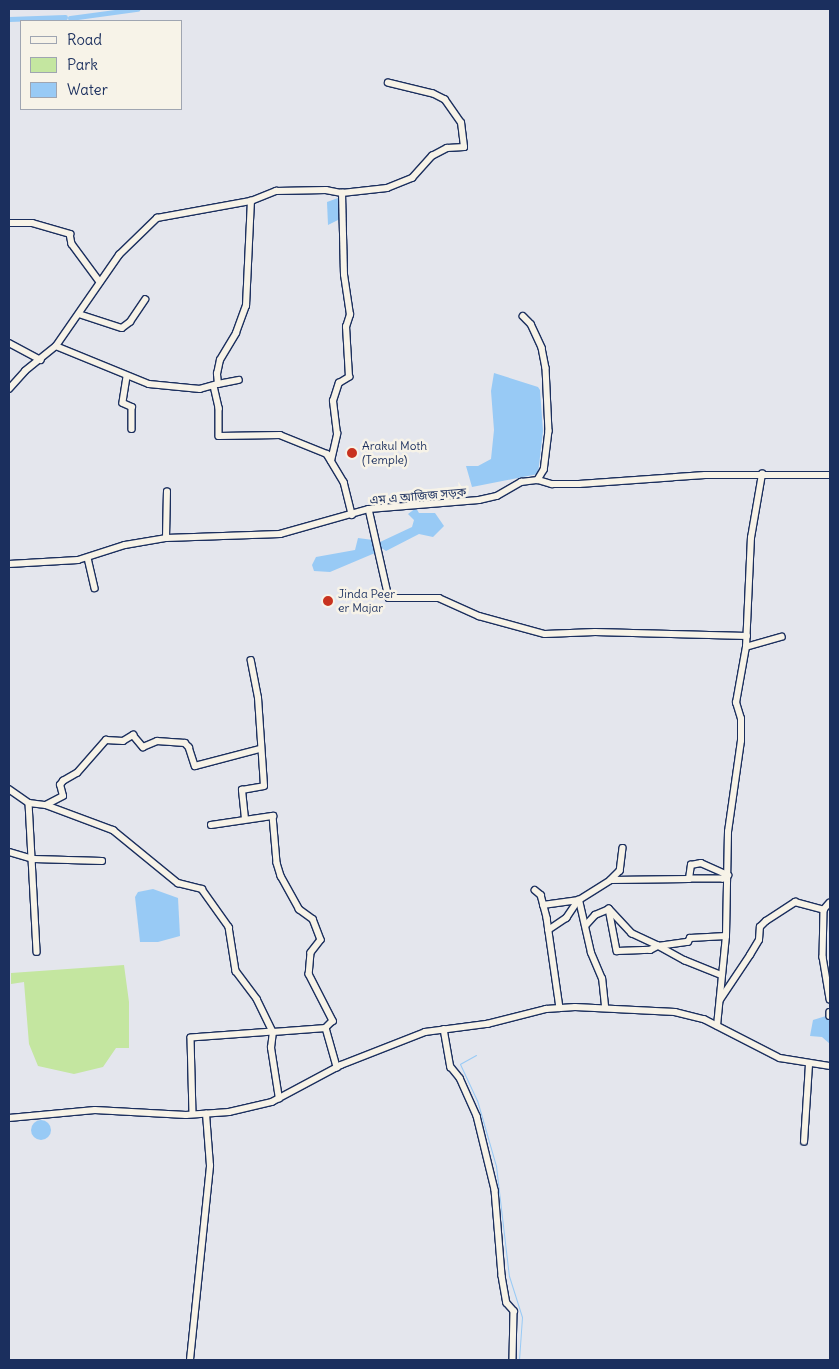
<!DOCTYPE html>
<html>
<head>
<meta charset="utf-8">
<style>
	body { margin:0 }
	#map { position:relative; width:839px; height:1369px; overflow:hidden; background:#e4e6ed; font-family:Delius,"Noto Sans Bengali",sans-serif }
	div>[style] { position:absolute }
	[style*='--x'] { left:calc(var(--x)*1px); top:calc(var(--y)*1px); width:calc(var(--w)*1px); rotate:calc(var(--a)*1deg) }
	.green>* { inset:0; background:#c4e6a0 }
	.water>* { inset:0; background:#98caf5 }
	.round { border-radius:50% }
	.stream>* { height:1px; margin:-0.5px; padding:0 0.5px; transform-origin:0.5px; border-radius:0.5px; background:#98caf5 }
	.canal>* { height:5px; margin:-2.5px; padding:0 2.5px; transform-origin:2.5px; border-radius:2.5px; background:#98caf5 }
	.roads { filter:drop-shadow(1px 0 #1b2f5e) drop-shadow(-1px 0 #1b2f5e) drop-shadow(0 1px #1b2f5e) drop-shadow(0 -1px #1b2f5e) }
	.street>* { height:5.5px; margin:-2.75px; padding:0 2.75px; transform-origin:2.75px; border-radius:2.75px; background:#f7f3e8 }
	.dots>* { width:14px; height:14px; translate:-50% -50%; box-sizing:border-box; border:2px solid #f7f3e8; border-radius:50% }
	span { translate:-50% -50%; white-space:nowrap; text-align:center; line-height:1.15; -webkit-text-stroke:5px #f7f3e8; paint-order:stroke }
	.poi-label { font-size:12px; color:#1b2f5e }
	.left { translate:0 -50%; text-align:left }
	.street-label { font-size:12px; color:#1b2f5e }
	.frame { position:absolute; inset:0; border:10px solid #1b2f5e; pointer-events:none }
	.legend { position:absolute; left:20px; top:20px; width:162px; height:90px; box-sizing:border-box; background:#f7f3e8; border:1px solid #9fa5b1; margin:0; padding:6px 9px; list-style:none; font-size:15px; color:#1b2f5e }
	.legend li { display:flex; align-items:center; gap:10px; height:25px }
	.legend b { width:25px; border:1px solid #9fa5b1 }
</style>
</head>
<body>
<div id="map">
	<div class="green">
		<i style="clip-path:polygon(124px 965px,129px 1002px,129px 1048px,116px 1048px,103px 1067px,74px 1074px,38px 1066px,29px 1044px,24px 982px,11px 984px,11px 973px)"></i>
	</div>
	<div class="water">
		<i style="clip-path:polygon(338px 198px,342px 218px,328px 225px,327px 202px)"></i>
		<i style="clip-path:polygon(494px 373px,538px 387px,540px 390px,543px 431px,538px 474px,472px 487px,466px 466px,478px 466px,491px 459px,494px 430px,491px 391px)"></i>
		<i style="clip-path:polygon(416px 508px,419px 513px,435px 513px,444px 526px,433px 537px,419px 534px,386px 551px,380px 547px,380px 542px,412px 527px,414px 520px,408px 514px)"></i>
		<i style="clip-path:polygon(358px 538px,373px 540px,375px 553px,330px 572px,314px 571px,312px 565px,316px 557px,355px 550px)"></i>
		<i style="clip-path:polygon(153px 889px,178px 898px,180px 936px,158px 942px,140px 942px,135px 897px,138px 892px)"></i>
		<i style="clip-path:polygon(826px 1016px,830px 1017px,830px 1044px,822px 1037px,810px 1036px,813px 1020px)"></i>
		<i class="round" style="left:31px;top:1120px;width:20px;height:20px"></i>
	</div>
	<div class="stream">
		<i style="--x:476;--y:1055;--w:18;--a:151"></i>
		<i style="--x:460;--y:1064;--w:40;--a:65"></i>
		<i style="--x:477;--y:1100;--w:69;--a:73.9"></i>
		<i style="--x:496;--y:1166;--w:111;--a:83.3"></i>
		<i style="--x:509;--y:1276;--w:43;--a:72.4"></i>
		<i style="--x:522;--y:1317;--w:43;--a:94"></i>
	</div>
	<div class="canal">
		<i style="--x:70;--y:18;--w:68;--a:-7.7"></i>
		<i style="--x:9;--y:19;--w:56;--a:-2"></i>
	</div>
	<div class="roads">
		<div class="street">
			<i style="--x:9;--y:223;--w:23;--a:0"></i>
			<i style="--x:32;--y:223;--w:40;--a:16"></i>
			<i style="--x:70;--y:234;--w:10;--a:79"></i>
			<i style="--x:72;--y:244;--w:47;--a:53.6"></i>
			<i style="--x:79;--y:314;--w:45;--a:18"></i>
			<i style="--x:122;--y:328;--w:10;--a:-37"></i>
			<i style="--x:130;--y:322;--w:27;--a:-56"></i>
			<i style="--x:523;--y:316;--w:11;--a:45"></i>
			<i style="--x:531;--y:324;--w:26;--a:65"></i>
			<i style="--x:542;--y:348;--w:20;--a:79"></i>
			<i style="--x:546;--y:368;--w:63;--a:87.3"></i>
			<i style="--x:549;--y:431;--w:39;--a:97"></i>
			<i style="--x:544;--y:470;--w:12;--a:121"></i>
			<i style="--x:9;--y:343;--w:36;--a:28"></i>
			<i style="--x:56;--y:346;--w:100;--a:22.2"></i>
			<i style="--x:149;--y:384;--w:51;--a:5.6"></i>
			<i style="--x:200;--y:389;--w:19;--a:-16"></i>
			<i style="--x:218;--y:384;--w:10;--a:-96"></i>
			<i style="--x:217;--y:374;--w:14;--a:-78"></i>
			<i style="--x:220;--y:360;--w:31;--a:-59"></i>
			<i style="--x:236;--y:333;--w:29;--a:-70"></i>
			<i style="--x:246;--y:306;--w:105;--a:-87.3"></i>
			<i style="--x:127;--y:377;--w:26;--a:99"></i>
			<i style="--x:123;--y:403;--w:10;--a:24"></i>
			<i style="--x:132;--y:407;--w:22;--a:90"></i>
			<i style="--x:218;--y:384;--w:21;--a:-11"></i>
			<i style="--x:214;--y:386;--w:23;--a:77"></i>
			<i style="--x:219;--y:408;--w:28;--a:90"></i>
			<i style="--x:219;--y:436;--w:61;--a:-0.9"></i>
			<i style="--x:280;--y:435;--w:51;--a:22"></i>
			<i style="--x:327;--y:454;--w:33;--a:59"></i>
			<i style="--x:344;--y:482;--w:34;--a:76"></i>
			<i style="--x:9;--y:389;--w:24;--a:-48"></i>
			<i style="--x:25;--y:371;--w:40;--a:-39"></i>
			<i style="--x:56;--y:346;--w:111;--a:-55.3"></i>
			<i style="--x:119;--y:255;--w:53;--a:-44.2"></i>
			<i style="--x:157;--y:218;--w:96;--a:-10.3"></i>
			<i style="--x:251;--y:201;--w:27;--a:-22"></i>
			<i style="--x:276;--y:191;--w:50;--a:-1.1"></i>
			<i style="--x:326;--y:190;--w:16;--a:11"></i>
			<i style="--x:342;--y:193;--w:45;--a:-6.3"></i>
			<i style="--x:387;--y:188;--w:27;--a:-22"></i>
			<i style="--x:412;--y:178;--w:30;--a:-48"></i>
			<i style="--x:432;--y:156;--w:17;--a:-28"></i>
			<i style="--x:447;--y:148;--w:17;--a:-3"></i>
			<i style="--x:464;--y:147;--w:24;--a:-97"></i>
			<i style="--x:461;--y:123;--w:28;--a:-125"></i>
			<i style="--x:445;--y:100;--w:13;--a:-153"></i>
			<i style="--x:433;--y:94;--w:46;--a:-166.3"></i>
			<i style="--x:331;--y:461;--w:28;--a:-77"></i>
			<i style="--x:337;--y:434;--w:33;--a:-97"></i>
			<i style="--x:333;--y:401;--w:19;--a:-72"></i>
			<i style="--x:339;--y:383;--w:12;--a:-31"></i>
			<i style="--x:349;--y:377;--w:50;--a:-93.4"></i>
			<i style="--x:346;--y:327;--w:13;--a:-72"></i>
			<i style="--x:350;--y:315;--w:40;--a:-98.5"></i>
			<i style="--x:344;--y:275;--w:82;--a:-91.4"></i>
			<i style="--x:369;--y:509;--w:91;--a:77.3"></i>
			<i style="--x:389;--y:598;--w:50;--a:0"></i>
			<i style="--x:439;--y:598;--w:44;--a:24.2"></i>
			<i style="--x:479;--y:616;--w:68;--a:15.3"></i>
			<i style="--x:545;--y:634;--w:50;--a:-2.3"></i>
			<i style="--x:595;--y:632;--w:152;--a:1.5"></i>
			<i style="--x:166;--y:538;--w:46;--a:-88.8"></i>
			<i style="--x:88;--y:558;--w:31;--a:77"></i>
			<i style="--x:9;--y:564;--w:69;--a:-3.3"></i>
			<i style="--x:78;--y:560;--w:49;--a:-17.7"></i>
			<i style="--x:125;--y:545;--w:42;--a:-9.7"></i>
			<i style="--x:166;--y:538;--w:114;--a:-2"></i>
			<i style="--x:280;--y:534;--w:92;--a:-15.7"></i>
			<i style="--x:369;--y:509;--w:110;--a:-4.7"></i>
			<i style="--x:479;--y:500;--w:18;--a:-13"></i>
			<i style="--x:497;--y:496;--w:28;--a:-30"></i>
			<i style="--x:521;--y:482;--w:17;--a:-7"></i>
			<i style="--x:538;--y:480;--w:15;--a:16"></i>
			<i style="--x:552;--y:484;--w:27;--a:0"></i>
			<i style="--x:579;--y:484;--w:126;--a:-4.1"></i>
			<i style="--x:705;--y:475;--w:125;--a:0"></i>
			<i style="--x:746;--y:647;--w:37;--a:-16"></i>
			<i style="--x:9;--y:789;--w:24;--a:35"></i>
			<i style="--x:29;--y:803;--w:17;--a:7"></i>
			<i style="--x:46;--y:805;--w:72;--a:20.5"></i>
			<i style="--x:113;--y:830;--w:84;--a:39.2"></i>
			<i style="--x:178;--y:883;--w:25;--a:14"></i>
			<i style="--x:202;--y:889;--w:47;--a:54.6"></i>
			<i style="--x:229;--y:927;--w:45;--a:81"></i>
			<i style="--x:236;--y:971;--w:35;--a:53"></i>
			<i style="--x:257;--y:999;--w:37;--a:64"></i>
			<i style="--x:273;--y:1032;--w:82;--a:175.8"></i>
			<i style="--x:191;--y:1038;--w:76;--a:88.5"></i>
			<i style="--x:29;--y:803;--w:149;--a:86.9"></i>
			<i style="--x:46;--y:805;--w:19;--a:-28"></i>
			<i style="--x:63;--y:796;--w:11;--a:-105"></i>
			<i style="--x:60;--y:785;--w:5;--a:-53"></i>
			<i style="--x:63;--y:781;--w:16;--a:-30"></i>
			<i style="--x:77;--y:773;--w:44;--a:-48.7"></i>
			<i style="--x:106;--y:740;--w:17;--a:3"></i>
			<i style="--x:123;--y:741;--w:12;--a:-31"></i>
			<i style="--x:133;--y:735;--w:16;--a:50"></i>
			<i style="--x:143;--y:747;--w:15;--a:-23"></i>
			<i style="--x:157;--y:741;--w:28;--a:4"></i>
			<i style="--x:185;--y:743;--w:6;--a:45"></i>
			<i style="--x:189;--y:747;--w:20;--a:72"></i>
			<i style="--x:195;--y:766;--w:67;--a:-14.7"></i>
			<i style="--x:245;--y:819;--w:29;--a:-96"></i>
			<i style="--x:242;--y:790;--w:22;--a:-10"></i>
			<i style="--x:264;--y:786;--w:88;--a:-93.9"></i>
			<i style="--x:258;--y:698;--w:38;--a:-101"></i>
			<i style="--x:211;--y:825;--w:63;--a:-8.3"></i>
			<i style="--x:273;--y:816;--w:47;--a:85.1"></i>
			<i style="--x:277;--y:863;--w:14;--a:73"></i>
			<i style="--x:281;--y:876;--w:38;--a:61"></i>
			<i style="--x:299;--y:909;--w:17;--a:36"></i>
			<i style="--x:313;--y:919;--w:22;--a:69"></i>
			<i style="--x:321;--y:940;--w:16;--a:128"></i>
			<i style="--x:311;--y:953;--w:21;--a:95"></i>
			<i style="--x:309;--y:974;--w:53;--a:62.9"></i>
			<i style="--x:333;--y:1021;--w:10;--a:135"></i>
			<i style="--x:326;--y:1028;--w:41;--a:74.2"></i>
			<i style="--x:623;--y:848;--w:23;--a:97"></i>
			<i style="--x:620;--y:871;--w:13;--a:135"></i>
			<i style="--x:611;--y:880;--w:78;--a:-0.7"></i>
			<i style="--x:689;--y:879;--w:14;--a:-82"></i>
			<i style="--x:691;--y:865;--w:10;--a:-11"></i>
			<i style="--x:701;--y:863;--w:30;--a:24"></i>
			<i style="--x:728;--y:875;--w:6;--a:141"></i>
			<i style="--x:723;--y:879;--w:34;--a:180"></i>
			<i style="--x:9;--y:852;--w:26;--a:16"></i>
			<i style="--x:34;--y:859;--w:68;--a:1.7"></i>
			<i style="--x:535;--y:890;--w:8;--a:40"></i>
			<i style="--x:541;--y:895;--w:24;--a:75"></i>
			<i style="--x:547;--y:918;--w:91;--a:81.8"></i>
			<i style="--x:830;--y:903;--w:9;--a:131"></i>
			<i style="--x:824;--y:910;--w:47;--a:91.2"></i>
			<i style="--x:823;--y:957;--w:43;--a:80.5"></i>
			<i style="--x:543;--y:905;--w:36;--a:-8"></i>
			<i style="--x:579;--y:900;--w:22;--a:124"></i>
			<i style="--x:567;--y:918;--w:22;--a:146"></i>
			<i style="--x:586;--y:925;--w:13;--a:-48"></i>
			<i style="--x:595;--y:915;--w:15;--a:-23"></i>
			<i style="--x:720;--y:975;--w:38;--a:-158"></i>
			<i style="--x:685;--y:961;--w:31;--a:-151"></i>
			<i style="--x:658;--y:946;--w:29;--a:-155"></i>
			<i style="--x:632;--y:934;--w:34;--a:-133"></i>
			<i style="--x:609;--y:909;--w:43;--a:79.2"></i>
			<i style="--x:617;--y:951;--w:33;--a:-2"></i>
			<i style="--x:650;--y:950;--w:9;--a:-27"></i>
			<i style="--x:658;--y:946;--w:30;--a:-8"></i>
			<i style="--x:688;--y:942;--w:4;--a:-63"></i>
			<i style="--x:690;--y:938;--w:36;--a:-3"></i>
			<i style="--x:720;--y:1000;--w:54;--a:-56.3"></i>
			<i style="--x:750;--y:955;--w:17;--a:-59"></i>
			<i style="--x:759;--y:940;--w:13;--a:-86"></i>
			<i style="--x:760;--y:927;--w:8;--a:-45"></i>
			<i style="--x:766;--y:921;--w:35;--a:-33"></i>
			<i style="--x:795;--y:902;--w:30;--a:15"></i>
			<i style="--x:605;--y:1006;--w:27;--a:-96"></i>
			<i style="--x:602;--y:979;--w:28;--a:-113"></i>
			<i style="--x:591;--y:953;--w:54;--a:-102.8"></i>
			<i style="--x:579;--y:900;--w:38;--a:-32"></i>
			<i style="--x:830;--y:1012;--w:4;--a:90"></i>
			<i style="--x:717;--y:1026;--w:90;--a:-84.3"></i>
			<i style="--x:726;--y:936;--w:104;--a:-88.9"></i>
			<i style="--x:728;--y:832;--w:92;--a:-81.9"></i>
			<i style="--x:741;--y:741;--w:22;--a:-90"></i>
			<i style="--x:741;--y:719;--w:17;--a:-107"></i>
			<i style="--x:736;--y:703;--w:57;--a:-79.9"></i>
			<i style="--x:746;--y:647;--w:109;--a:-87.4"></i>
			<i style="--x:751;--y:538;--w:65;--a:-80.2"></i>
			<i style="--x:444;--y:1029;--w:39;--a:80"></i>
			<i style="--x:451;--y:1067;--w:14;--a:51"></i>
			<i style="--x:460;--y:1078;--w:42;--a:65.9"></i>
			<i style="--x:477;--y:1116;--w:76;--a:76.3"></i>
			<i style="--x:495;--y:1190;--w:86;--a:85.3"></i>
			<i style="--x:502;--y:1276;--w:27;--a:80"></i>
			<i style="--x:507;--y:1303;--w:11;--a:49"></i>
			<i style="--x:514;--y:1311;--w:49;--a:91.2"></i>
			<i style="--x:279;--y:1099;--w:52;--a:-98.9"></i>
			<i style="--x:271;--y:1048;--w:16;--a:-83"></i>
			<i style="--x:273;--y:1032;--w:53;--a:-4.3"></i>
			<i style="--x:9;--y:1118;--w:86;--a:-5.3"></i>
			<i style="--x:95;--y:1110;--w:91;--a:3.1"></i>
			<i style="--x:186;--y:1115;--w:43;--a:-4"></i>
			<i style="--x:229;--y:1112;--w:44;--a:-13.1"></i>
			<i style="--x:272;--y:1102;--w:78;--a:-28.2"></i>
			<i style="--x:341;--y:1065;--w:90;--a:-21.4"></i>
			<i style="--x:425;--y:1032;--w:63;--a:-7.4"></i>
			<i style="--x:487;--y:1024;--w:61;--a:-14.3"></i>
			<i style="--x:546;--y:1009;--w:29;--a:-4"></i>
			<i style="--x:575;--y:1007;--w:100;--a:2.9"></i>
			<i style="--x:675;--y:1012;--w:30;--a:14"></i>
			<i style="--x:704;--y:1019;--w:85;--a:27.2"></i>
			<i style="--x:780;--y:1058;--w:51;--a:9.1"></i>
			<i style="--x:804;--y:1142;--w:78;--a:-86.3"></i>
			<i style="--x:190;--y:1360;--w:195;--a:-84.1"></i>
			<i style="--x:210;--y:1166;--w:52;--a:-94.4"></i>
		</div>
	</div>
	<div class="dots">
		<i style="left:352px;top:453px;background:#c8321e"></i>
		<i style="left:328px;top:601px;background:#c8321e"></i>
	</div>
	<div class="poi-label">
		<span class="left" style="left:362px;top:453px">Arakul Moth<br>(Temple)</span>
		<span class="left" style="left:338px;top:601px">Jinda Peer<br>er Majar</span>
	</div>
	<div class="street-label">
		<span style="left:418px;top:496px;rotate:-5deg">এম এ আজিজ সড়ক</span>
	</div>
	<div class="frame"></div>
	<ul class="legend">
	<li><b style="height:6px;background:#f7f3e8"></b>Road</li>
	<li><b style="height:14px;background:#c4e6a0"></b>Park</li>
	<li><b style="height:14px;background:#98caf5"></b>Water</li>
	</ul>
</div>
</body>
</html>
